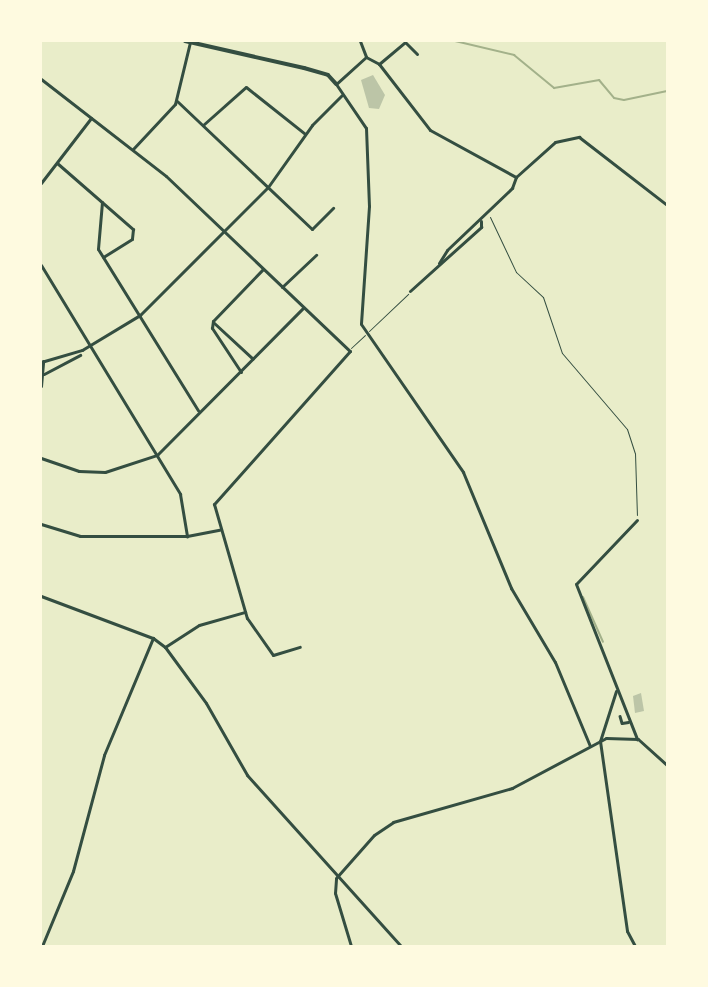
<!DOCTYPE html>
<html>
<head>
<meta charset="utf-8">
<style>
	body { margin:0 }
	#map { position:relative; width:708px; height:987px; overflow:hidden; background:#e9edc9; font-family:"DM Sans",sans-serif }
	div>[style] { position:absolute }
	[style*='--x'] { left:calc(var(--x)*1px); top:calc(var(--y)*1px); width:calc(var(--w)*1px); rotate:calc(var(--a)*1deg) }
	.stream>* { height:2px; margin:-1px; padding:0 1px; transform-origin:1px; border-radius:1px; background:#a3b18a }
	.building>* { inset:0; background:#bcc5a7 }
	.path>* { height:1px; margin:-0.5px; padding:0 0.5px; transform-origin:0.5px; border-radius:0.5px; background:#344e41 }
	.pedestrian>* { height:2.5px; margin:-1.25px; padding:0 1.25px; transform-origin:1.25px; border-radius:1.25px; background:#344e41 }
	.minor>* { height:3px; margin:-1.5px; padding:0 1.5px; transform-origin:1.5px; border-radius:1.5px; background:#344e41 }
	.tertiary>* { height:4px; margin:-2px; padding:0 2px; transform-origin:2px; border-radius:2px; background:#344e41 }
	span { translate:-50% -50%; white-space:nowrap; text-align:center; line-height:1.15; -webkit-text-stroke:4.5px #fefae0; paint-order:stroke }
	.frame { position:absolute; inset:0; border:42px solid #fefae0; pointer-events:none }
</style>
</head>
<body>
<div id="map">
	<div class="stream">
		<i style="--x:455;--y:41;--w:61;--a:13.3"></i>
		<i style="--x:514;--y:55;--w:52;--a:39.5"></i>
		<i style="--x:554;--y:88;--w:46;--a:-10.1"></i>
		<i style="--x:599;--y:80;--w:23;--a:50"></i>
		<i style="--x:614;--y:98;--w:10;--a:11"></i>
		<i style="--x:624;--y:100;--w:44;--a:-11.8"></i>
		<i style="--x:583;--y:597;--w:49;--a:66"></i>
	</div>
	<div class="building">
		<i style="clip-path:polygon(373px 75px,385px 95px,379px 109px,369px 108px,361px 80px)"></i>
		<i style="clip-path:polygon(641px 693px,644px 711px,635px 713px,633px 696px)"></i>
	</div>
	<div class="path">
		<i style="--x:490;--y:217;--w:61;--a:64.7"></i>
		<i style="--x:516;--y:272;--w:37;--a:43"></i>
		<i style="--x:543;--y:297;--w:59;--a:71.3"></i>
		<i style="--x:562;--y:353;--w:100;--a:49.5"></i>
		<i style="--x:627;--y:429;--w:25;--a:72"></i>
		<i style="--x:635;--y:453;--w:62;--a:88.2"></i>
		<i style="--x:369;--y:331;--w:54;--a:-43.5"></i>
		<i style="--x:351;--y:348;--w:19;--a:-43"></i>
	</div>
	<div class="pedestrian">
		<i style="--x:620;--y:716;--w:7;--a:74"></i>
		<i style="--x:622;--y:723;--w:6;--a:-9"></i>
	</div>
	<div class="minor">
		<i style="--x:360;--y:41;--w:17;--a:69"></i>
		<i style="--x:366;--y:57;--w:40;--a:138"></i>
		<i style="--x:336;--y:84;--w:53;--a:55.7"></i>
		<i style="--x:366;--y:128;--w:78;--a:87.8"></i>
		<i style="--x:369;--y:206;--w:118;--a:93.9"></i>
		<i style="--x:361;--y:324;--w:180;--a:55.4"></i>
		<i style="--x:463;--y:472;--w:126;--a:67.5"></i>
		<i style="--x:511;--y:588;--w:86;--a:59.3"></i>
		<i style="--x:555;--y:662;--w:91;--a:67.4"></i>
		<i style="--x:405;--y:42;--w:17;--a:45"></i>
		<i style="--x:366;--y:57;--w:15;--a:28"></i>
		<i style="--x:379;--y:64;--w:83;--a:52.3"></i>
		<i style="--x:430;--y:130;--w:98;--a:28.7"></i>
		<i style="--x:379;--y:64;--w:34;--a:-40"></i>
		<i style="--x:41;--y:79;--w:158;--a:37.8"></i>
		<i style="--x:166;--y:176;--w:254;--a:43.6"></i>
		<i style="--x:350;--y:351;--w:205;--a:131.6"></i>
		<i style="--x:214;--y:504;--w:119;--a:73.9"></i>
		<i style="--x:247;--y:618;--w:45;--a:54.9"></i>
		<i style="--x:273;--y:655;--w:28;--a:-17"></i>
		<i style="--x:177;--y:101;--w:186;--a:43.5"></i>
		<i style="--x:312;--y:229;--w:30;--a:-45"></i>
		<i style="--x:203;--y:125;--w:57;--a:-41.5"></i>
		<i style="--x:246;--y:87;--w:75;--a:38.5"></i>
		<i style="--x:133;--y:149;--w:62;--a:-47"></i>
		<i style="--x:175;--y:104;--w:64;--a:-76.4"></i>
		<i style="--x:57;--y:163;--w:101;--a:41"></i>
		<i style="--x:133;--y:229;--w:10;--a:96"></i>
		<i style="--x:132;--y:239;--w:34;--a:148"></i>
		<i style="--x:516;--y:177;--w:52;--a:-41.9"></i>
		<i style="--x:555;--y:142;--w:25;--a:-12"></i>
		<i style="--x:579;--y:137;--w:111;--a:37.7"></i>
		<i style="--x:41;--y:183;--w:82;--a:-52.4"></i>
		<i style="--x:102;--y:202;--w:47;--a:94.9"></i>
		<i style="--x:98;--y:249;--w:190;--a:58.2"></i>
		<i style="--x:439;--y:263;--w:15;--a:-58"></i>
		<i style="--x:447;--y:250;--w:90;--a:-43.6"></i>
		<i style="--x:512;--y:188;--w:12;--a:-70"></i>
		<i style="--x:41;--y:265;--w:268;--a:58.7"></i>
		<i style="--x:180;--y:494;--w:43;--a:80.5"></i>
		<i style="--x:282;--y:287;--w:47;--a:-43.3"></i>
		<i style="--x:410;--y:291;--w:96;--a:-42"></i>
		<i style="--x:481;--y:227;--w:6;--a:-90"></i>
		<i style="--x:213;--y:322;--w:54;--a:42.8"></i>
		<i style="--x:41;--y:362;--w:43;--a:-16.3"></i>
		<i style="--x:82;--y:350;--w:68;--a:-31.1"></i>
		<i style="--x:140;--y:315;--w:181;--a:-45"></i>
		<i style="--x:268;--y:187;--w:76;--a:-54.6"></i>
		<i style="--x:312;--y:125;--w:42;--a:-45"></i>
		<i style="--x:241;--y:372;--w:53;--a:-123.4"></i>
		<i style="--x:212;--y:328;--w:7;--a:-82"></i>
		<i style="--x:213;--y:321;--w:72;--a:-46.1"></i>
		<i style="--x:44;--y:374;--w:41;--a:-27.8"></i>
		<i style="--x:41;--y:386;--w:25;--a:-85"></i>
		<i style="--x:41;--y:458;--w:40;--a:18.9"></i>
		<i style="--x:79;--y:471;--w:26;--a:2"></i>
		<i style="--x:105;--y:472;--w:55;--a:-18.1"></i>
		<i style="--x:157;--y:455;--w:207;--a:-45.2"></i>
		<i style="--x:637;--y:520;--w:88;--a:133.6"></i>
		<i style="--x:576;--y:584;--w:167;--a:68.5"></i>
		<i style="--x:41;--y:524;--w:41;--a:17.1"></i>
		<i style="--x:80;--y:536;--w:107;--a:0"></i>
		<i style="--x:187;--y:536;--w:33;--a:-11"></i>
		<i style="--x:41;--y:596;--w:120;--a:20.6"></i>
		<i style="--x:153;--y:638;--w:15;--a:37"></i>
		<i style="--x:165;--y:647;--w:69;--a:53.8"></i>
		<i style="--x:206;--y:703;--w:83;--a:60.3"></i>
		<i style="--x:247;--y:775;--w:230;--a:48"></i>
		<i style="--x:165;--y:647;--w:40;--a:-32.9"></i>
		<i style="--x:199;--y:625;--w:48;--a:-15.8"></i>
		<i style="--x:616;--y:691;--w:52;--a:107.7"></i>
		<i style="--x:600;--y:741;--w:192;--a:81.9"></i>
		<i style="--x:627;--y:931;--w:17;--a:62"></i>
		<i style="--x:336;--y:878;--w:57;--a:-48.5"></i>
		<i style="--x:374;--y:835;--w:23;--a:-34"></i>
		<i style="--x:393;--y:822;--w:124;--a:-15.9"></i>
		<i style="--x:512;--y:788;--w:106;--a:-28"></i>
		<i style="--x:606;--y:738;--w:32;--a:2"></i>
		<i style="--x:638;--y:739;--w:39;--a:42"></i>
		<i style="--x:336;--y:879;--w:14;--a:94"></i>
		<i style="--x:335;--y:893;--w:55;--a:73.2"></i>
		<i style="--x:42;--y:946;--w:81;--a:-67.5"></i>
		<i style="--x:73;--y:871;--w:120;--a:-75"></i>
		<i style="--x:104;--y:755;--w:127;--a:-67.3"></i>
	</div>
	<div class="tertiary">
		<i style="--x:185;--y:41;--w:122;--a:12.8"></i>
		<i style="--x:304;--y:68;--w:25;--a:16"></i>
		<i style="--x:328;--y:75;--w:12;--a:48"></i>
	</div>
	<div class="frame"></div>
</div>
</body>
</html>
